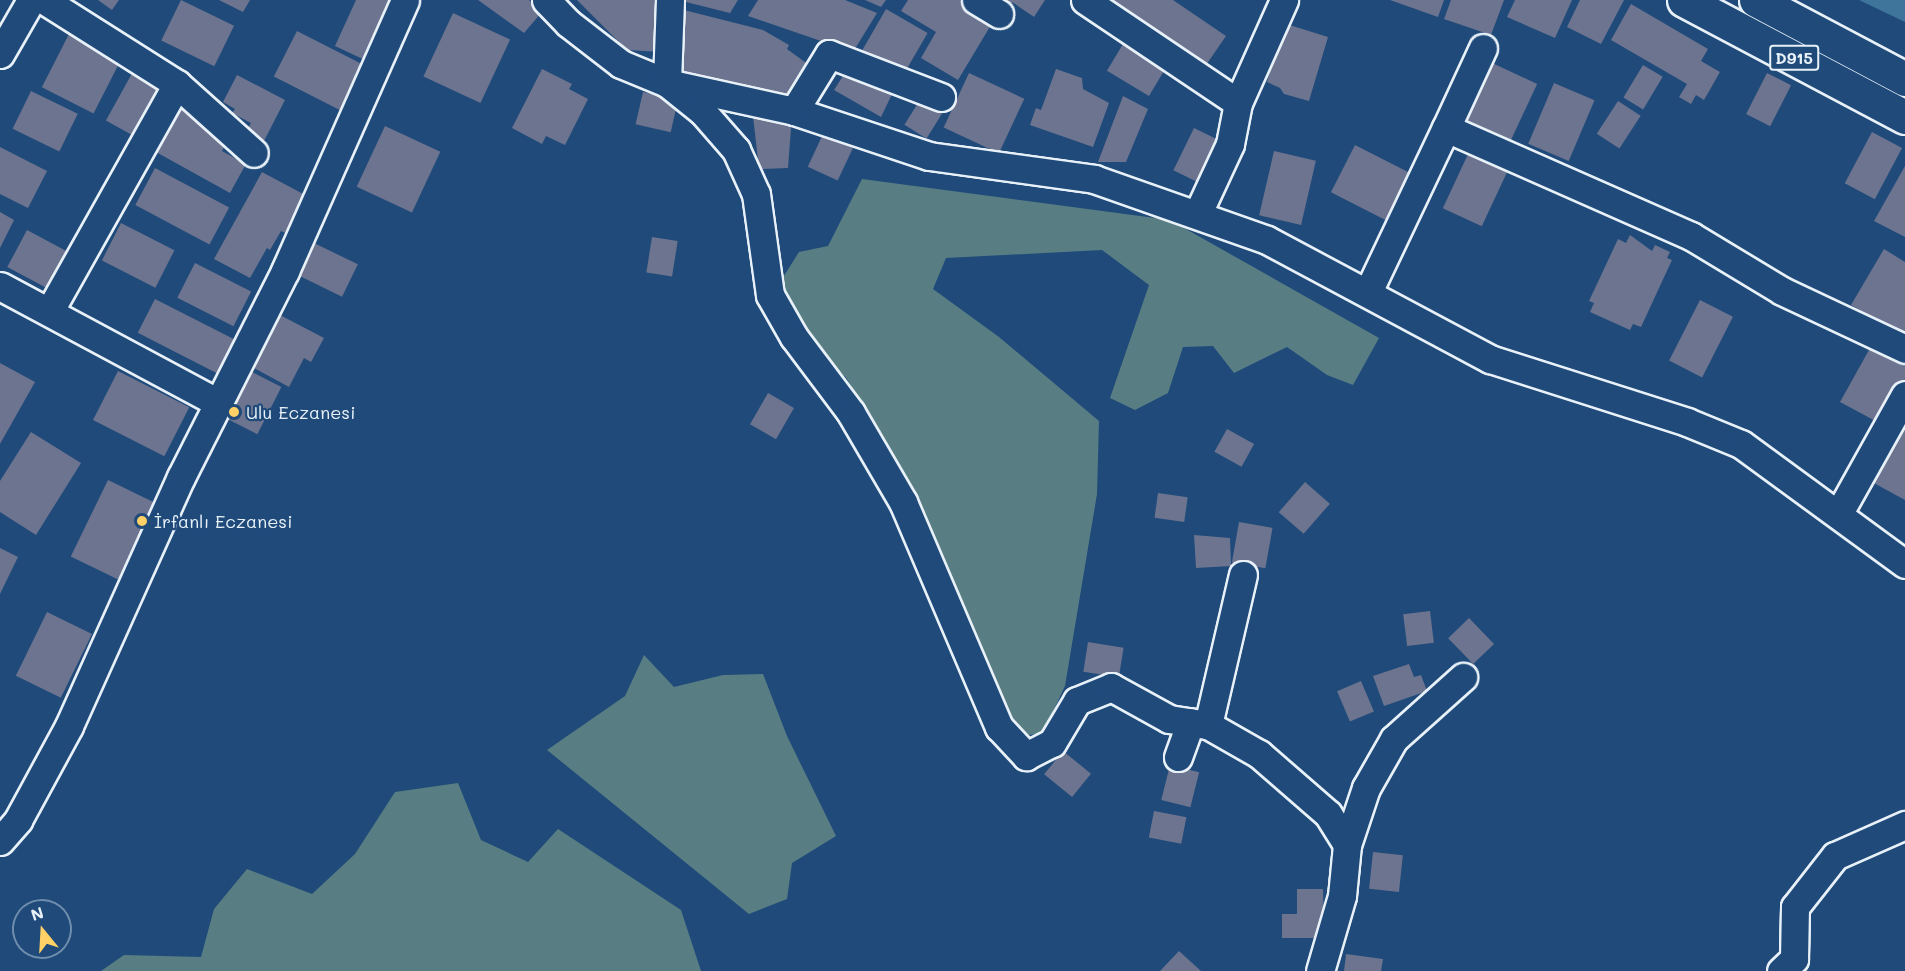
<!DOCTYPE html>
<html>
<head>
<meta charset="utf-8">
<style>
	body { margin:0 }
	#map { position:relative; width:1905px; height:971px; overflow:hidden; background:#1f4a7a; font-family:Mali,sans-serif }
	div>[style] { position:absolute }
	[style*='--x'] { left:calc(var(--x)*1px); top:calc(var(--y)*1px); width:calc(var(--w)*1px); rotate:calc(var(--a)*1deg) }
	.green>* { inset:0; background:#587e83 }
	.water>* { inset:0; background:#3f759b }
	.building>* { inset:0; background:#6d748f; transform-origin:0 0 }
	.roads { filter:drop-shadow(2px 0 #e8f1f8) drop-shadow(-2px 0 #e8f1f8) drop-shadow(0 2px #e8f1f8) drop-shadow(0 -2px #e8f1f8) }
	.minor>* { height:27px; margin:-13.5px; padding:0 13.5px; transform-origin:13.5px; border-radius:13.5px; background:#1f4a7a }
	.highway>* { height:33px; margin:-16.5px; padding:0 16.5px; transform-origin:16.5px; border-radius:16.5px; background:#1f4a7a }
	.dots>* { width:16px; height:16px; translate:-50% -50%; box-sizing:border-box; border:3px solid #1f4a7a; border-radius:50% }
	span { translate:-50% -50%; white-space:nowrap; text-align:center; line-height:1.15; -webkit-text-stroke:4.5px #1f4a7a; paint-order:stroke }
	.shield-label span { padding:2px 4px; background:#1f4a7a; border:2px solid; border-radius:4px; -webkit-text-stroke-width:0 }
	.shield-label { font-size:16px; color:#e8f1f8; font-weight:700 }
	.poi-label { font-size:18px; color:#e8f1f8 }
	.left { translate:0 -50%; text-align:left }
	.north { position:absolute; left:12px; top:899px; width:60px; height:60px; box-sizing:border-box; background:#1f4a7a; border:2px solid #6f8dac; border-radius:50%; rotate:342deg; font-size:16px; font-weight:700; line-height:24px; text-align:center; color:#e8f1f8 }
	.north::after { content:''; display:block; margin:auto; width:21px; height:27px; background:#ffd166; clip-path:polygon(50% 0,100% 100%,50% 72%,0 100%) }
</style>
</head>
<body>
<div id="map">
	<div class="green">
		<i style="clip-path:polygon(862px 179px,1170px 220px,1379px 338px,1353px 385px,1327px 375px,1287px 347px,1234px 373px,1213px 346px,1183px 347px,1168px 393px,1135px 410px,1110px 398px,1149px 285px,1102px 250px,946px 258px,933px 289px,999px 337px,1099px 421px,1097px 494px,1065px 686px,1043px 733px,1022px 736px,1005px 709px,925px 512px,847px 379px,797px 327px,782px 279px,799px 252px,828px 246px)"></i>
		<i style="clip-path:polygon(644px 655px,674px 687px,723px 675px,763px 674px,787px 736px,836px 836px,792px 863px,787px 899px,749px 914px,547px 750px,625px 696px)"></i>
		<i style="clip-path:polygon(458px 783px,481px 840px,528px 862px,558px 829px,681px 910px,701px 971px,101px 971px,124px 955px,201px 957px,214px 909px,247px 869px,312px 894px,355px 854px,395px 792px)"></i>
	</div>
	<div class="water">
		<i style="clip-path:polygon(1859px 0,1905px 0,1905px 22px)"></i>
	</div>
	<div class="building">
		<i style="clip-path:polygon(98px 0,119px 0,112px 10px)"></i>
		<i style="left:181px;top:0;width:59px;height:45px;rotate:26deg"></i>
		<i style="clip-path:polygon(219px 0,250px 0,243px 12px)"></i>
		<i style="clip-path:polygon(356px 0,396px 0,367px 61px,335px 46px)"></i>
		<i style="clip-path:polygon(478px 0,529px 0,542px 12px,524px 33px)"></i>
		<i style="clip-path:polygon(577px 0,664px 0,662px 52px,627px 50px)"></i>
		<i style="clip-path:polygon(678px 0,738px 0,730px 13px)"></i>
		<i style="clip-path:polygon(758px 0,845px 0,877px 13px,853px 52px,748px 16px)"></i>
		<i style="clip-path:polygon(865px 0,886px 0,881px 7px)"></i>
		<i style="clip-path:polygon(908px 0,960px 0,994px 20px,958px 80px,921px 58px,936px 32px,901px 11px)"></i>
		<i style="clip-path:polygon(991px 0,1045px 0,1034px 17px,1012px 2px,1007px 9px)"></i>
		<i style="clip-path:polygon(1104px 0,1173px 0,1226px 36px,1204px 68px)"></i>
		<i style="clip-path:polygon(1390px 0,1444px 0,1438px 17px)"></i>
		<i style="clip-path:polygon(1451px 0,1504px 0,1491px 35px,1444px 19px)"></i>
		<i style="clip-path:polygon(1515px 0,1572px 0,1555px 38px,1507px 17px)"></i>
		<i style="clip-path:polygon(1580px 0,1624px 0,1601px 44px,1567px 27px)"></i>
		<i style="clip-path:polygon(1631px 4px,1708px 49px,1701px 61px,1720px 72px,1704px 100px,1696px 95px,1691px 104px,1679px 97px,1687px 84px,1611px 40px)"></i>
		<i style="clip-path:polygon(680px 9px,763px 30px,789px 45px,787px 49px,813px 68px,792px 98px,761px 93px,751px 87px,748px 91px,733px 82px,675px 69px)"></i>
		<i style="left:886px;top:9px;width:48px;height:49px;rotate:30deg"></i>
		<i style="left:453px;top:13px;width:63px;height:70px;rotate:25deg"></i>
		<i style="clip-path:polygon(1283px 23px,1328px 37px,1309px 101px,1284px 94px,1280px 88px,1267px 82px)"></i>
		<i style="left:297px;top:31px;width:80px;height:51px;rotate:27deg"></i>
		<i style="left:70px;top:32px;width:58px;height:62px;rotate:27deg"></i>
		<i style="left:1126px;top:39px;width:49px;height:37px;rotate:31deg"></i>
		<i style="left:1490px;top:62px;width:52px;height:66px;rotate:25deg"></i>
		<i style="left:1643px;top:65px;width:23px;height:38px;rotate:31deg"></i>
		<i style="left:135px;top:68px;width:37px;height:60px;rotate:29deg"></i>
		<i style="clip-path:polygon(848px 68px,894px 90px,881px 117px,834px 90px)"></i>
		<i style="clip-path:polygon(542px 69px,572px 84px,569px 89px,588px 99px,565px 145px,546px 136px,542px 144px,512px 128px)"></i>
		<i style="clip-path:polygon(1056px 69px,1082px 78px,1083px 89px,1109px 103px,1093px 147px,1030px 125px,1036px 108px,1041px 110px)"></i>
		<i style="left:969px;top:73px;width:61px;height:60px;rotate:25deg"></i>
		<i style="left:1767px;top:73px;width:27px;height:46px;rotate:27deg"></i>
		<i style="clip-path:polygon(237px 75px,285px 100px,264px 141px,246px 132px,251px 123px,232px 113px,235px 109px,223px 102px)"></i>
		<i style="left:1554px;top:83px;width:44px;height:66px;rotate:23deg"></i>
		<i style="left:31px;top:91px;width:52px;height:42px;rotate:26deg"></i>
		<i style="left:643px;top:92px;width:36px;height:33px;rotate:13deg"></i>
		<i style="left:923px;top:95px;width:26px;height:35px;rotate:32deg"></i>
		<i style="clip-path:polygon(1123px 96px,1148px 109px,1126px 162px,1098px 162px)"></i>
		<i style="left:1618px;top:101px;width:27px;height:39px;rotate:33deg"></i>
		<i style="clip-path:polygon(180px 108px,208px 124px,205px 130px,219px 137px,217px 141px,225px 145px,222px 151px,246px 164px,230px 193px,156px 152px)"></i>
		<i style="clip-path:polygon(792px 115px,788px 168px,759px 169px,753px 116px)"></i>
		<i style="left:385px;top:126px;width:61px;height:67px;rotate:25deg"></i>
		<i style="left:1194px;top:128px;width:30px;height:47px;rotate:26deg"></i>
		<i style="left:1872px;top:132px;width:34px;height:58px;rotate:28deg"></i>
		<i style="left:823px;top:134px;width:33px;height:36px;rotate:25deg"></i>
		<i style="left:1355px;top:145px;width:65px;height:53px;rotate:27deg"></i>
		<i style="clip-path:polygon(0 147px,47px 171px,28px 208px,0 194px)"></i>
		<i style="left:1274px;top:151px;width:43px;height:66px;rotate:13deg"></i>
		<i style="left:1469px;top:152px;width:43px;height:62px;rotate:25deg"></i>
		<i style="clip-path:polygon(1905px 166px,1905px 237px,1874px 221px)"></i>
		<i style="left:155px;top:168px;width:84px;height:42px;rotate:28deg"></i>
		<i style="clip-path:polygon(262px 172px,305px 195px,285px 233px,281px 231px,270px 250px,267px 248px,250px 278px,214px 259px)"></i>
		<i style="clip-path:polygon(0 212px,14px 220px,0 248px)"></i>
		<i style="left:121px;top:223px;width:60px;height:42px;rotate:27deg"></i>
		<i style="left:27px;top:230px;width:53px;height:42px;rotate:28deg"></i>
		<i style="clip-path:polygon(1630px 235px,1652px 251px,1655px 245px,1670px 252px,1667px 258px,1672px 260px,1641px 327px,1633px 324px,1630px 330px,1590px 312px,1594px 303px,1589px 301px,1618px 239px,1626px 243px)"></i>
		<i style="left:652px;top:237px;width:26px;height:36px;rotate:9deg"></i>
		<i style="left:312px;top:242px;width:51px;height:36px;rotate:26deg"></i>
		<i style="clip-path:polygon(1884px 249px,1905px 262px,1905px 336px,1851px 305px)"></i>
		<i style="left:195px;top:263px;width:63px;height:39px;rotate:27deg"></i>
		<i style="left:155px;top:299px;width:91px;height:38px;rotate:27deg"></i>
		<i style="left:1700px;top:300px;width:37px;height:68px;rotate:27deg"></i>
		<i style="clip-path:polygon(280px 315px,324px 338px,311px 362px,304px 358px,289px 387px,252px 367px)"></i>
		<i style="clip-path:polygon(1874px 341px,1905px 358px,1905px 380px,1881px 424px,1840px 402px)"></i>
		<i style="clip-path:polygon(0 363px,35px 382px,0 444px)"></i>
		<i style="left:118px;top:371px;width:80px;height:55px;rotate:27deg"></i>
		<i style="left:252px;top:372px;width:33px;height:53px;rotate:27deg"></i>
		<i style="left:768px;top:393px;width:30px;height:36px;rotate:30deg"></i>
		<i style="clip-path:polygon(1905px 421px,1905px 500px,1872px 482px)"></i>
		<i style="left:1227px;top:429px;width:31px;height:26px;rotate:29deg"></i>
		<i style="clip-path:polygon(31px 432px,81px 463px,36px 535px,0 512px,0 481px)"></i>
		<i style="left:108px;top:480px;width:55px;height:85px;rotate:26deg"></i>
		<i style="left:1305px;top:482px;width:33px;height:40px;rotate:41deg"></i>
		<i style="left:1158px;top:493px;width:30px;height:25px;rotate:8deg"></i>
		<i style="left:1239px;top:522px;width:34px;height:41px;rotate:10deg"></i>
		<i style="clip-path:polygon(1194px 535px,1230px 538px,1231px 566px,1196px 568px)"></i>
		<i style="clip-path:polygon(0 548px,18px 557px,0 594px)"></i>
		<i style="left:1430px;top:611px;width:32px;height:27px;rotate:83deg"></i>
		<i style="left:47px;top:612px;width:50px;height:71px;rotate:26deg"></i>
		<i style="left:1469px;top:618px;width:36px;height:29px;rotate:46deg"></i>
		<i style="left:1088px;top:642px;width:36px;height:30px;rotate:9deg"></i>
		<i style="clip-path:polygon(1409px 664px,1414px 677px,1421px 675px,1427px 691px,1384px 706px,1373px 676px)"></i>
		<i style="left:1361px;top:681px;width:33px;height:26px;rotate:67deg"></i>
		<i style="left:1063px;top:751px;width:36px;height:30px;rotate:39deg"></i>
		<i style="left:1170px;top:765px;width:30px;height:36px;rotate:14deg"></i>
		<i style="left:1154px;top:811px;width:33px;height:27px;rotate:11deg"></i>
		<i style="left:1373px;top:852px;width:30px;height:37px;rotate:6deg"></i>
		<i style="clip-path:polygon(1297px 889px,1323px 889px,1324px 938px,1282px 938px,1282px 914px,1297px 914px)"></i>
		<i style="clip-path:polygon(1179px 951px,1201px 971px,1160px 971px)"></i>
		<i style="clip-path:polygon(1346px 954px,1383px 959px,1381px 971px,1344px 971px)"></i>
	</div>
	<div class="roads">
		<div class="minor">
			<i style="--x:44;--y:0;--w:157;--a:32.3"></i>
			<i style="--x:177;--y:84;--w:261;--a:119.3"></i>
			<i style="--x:546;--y:0;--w:32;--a:46"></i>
			<i style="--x:568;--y:23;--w:67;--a:37.7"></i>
			<i style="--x:621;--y:64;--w:50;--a:22.4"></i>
			<i style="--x:667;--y:83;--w:45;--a:38.7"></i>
			<i style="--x:702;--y:111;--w:52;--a:48.9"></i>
			<i style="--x:736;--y:150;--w:48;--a:65.6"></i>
			<i style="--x:756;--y:194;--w:102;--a:82.1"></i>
			<i style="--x:770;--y:295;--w:48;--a:60.3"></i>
			<i style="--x:794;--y:337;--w:95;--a:53.1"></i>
			<i style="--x:851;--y:413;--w:103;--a:59.7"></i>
			<i style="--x:903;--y:502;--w:245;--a:66.9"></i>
			<i style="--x:999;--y:727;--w:40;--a:47"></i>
			<i style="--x:1026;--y:756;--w:29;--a:-27"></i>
			<i style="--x:1052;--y:743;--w:49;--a:-59.2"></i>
			<i style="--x:1077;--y:701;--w:37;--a:-22"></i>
			<i style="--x:1111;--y:687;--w:66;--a:28.9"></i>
			<i style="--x:1169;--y:719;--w:39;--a:9"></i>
			<i style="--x:1208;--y:725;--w:59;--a:29.6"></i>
			<i style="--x:1259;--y:754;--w:91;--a:41"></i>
			<i style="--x:1328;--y:814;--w:36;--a:58"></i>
			<i style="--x:1347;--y:845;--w:51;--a:95.6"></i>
			<i style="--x:1342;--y:896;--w:78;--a:106.3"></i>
			<i style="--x:670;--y:0;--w:83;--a:92.1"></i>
			<i style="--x:667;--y:83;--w:130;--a:12.4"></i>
			<i style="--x:794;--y:111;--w:142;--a:18.4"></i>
			<i style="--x:929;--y:156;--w:167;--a:7.9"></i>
			<i style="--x:1094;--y:179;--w:183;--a:19.4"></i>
			<i style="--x:1267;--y:240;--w:253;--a:28.1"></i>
			<i style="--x:1490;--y:359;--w:207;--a:17.7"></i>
			<i style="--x:1687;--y:422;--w:58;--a:22.2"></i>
			<i style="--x:1741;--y:444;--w:203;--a:36.2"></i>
			<i style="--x:976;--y:0;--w:27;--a:31"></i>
			<i style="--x:1085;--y:0;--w:184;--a:33.9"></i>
			<i style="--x:0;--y:54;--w:62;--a:-60.1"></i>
			<i style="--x:177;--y:84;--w:103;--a:41.9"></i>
			<i style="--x:794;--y:111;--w:67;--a:-58.4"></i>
			<i style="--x:829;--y:54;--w:120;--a:21"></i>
			<i style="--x:1446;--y:128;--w:88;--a:-65.2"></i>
			<i style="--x:1198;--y:213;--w:76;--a:-65.1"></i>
			<i style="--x:1230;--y:144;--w:42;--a:-79"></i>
			<i style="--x:1238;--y:103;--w:113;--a:-65.9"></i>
			<i style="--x:0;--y:286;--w:247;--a:28.2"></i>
			<i style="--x:1368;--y:292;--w:182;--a:-64.6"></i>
			<i style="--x:1446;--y:128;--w:268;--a:23.8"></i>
			<i style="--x:1691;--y:236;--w:106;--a:31.1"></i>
			<i style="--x:1782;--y:291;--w:136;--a:25.2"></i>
			<i style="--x:1839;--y:513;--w:135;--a:-60.8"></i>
			<i style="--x:1208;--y:725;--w:154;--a:-76.9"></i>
			<i style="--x:1178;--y:757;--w:37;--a:-70"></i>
			<i style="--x:0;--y:841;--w:28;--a:-49"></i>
			<i style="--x:18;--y:820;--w:107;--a:-61.5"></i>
			<i style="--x:69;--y:726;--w:273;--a:-65.8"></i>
			<i style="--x:181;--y:477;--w:231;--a:-63.2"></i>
			<i style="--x:285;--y:271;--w:296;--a:-66.1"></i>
			<i style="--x:1347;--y:845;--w:60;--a:-71.6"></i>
			<i style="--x:1366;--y:788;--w:56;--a:-60.3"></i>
			<i style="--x:1394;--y:739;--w:93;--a:-41.9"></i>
			<i style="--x:1781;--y:971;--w:18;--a:-43"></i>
			<i style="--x:1794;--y:959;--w:52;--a:-88.9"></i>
			<i style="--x:1795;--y:907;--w:65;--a:-51.9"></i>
			<i style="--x:1835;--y:856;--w:77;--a:-23.9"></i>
		</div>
		<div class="highway">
			<i style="--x:1684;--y:0;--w:250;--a:27.9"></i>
			<i style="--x:1756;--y:0;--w:169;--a:27.9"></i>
		</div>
	</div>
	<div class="dots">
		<i style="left:234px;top:412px;background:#ffd166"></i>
		<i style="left:142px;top:521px;background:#ffd166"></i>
	</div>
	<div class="shield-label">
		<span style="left:1794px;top:58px">D915</span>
	</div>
	<div class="poi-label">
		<span class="left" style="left:246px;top:412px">Ulu Eczanesi</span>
		<span class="left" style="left:154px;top:521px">İrfanlı Eczanesi</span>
	</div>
	<div class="north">N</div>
</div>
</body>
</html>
